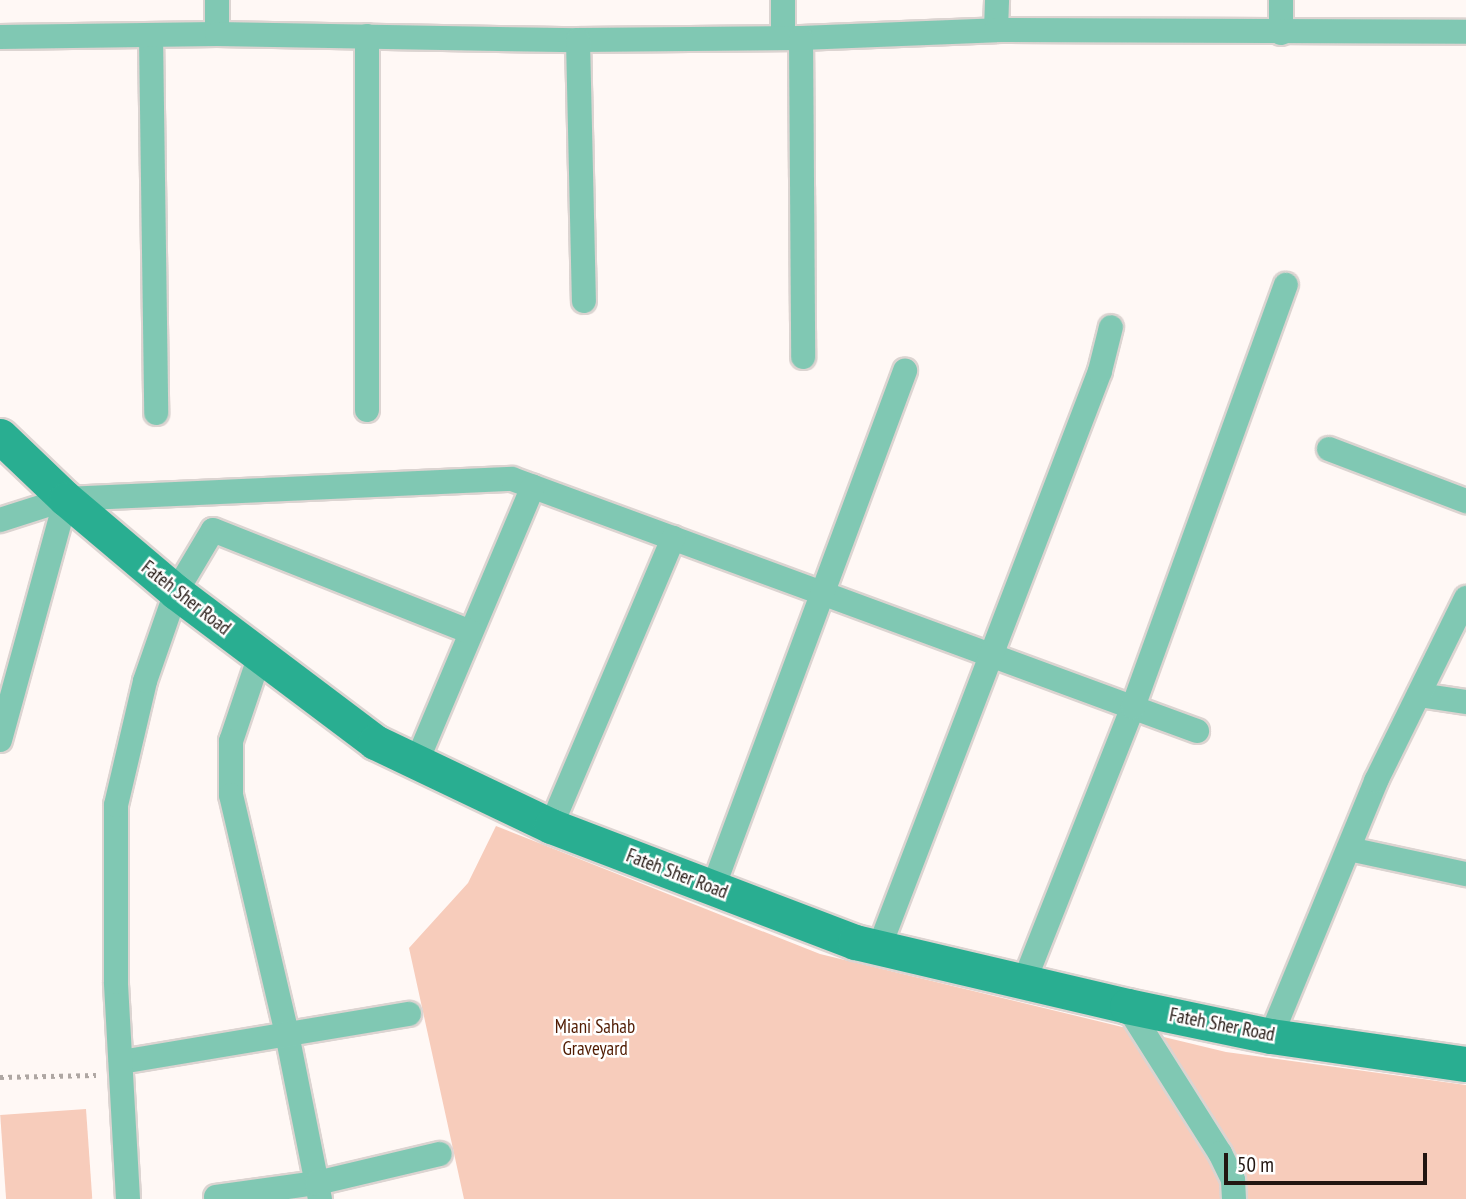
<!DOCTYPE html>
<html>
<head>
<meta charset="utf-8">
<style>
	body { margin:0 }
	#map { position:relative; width:1466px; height:1199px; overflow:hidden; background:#fff8f5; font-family:"PT Sans Narrow",sans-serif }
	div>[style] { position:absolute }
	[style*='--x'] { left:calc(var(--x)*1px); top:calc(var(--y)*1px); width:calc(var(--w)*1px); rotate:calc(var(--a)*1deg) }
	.green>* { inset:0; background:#f7ccbb; transform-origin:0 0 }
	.path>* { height:4.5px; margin-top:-2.25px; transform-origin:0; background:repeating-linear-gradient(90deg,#afa7a3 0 3.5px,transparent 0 8.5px) }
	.roads { filter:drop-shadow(2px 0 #dcd4d1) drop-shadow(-2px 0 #dcd4d1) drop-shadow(0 2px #dcd4d1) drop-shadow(0 -2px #dcd4d1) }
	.street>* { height:24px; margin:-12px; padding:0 12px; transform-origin:12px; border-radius:12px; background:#80c8b3 }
	.secondary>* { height:35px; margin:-17.5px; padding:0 17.5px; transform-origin:17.5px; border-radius:17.5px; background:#29ae91 }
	span { translate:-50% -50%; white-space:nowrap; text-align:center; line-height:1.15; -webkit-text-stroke:5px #fff; paint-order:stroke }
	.street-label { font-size:19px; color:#221611 }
	.park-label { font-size:19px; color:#511c03 }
	.scale { position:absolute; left:1224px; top:1153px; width:203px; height:32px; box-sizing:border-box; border:4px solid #221611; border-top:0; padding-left:9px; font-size:21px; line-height:24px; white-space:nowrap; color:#221611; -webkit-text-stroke:5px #fff; paint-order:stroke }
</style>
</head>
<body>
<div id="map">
	<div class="green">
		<i style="clip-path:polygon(496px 826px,820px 954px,1226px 1052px,1466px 1085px,1466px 1199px,464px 1199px,409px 948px,468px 883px)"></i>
		<i style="left:86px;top:1109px;width:90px;height:86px;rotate:86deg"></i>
	</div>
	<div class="path">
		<i style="--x:0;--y:1077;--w:96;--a:-1.2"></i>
	</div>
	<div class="roads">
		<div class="street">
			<i style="--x:783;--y:0;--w:38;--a:90"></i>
			<i style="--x:1281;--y:0;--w:33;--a:90"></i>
			<i style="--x:996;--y:30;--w:30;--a:-88"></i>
			<i style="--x:217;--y:34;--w:34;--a:-90"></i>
			<i style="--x:151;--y:36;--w:377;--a:89.2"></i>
			<i style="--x:367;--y:36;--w:374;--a:90"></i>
			<i style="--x:0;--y:37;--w:217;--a:-0.8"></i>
			<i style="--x:217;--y:34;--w:361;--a:1"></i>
			<i style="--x:578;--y:40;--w:223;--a:-0.5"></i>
			<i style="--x:801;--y:38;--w:195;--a:-2.3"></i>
			<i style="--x:996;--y:30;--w:470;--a:0.2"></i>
			<i style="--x:801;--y:38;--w:319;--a:89.6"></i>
			<i style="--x:578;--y:40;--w:261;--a:88.7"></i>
			<i style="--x:1329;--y:449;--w:147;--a:20.8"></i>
			<i style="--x:0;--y:520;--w:69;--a:-17.7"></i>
			<i style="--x:66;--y:499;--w:446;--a:-2.6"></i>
			<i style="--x:512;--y:479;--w:730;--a:20.2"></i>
			<i style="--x:260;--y:655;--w:91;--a:108.6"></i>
			<i style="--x:231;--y:741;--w:54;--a:90"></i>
			<i style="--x:231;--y:795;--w:245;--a:76.8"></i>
			<i style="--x:287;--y:1034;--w:168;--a:78.7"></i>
			<i style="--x:1419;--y:695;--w:48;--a:8.5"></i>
			<i style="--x:0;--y:740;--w:250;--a:-74.7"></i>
			<i style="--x:417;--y:761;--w:298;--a:-67.1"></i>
			<i style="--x:551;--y:826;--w:313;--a:-67"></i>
			<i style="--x:1349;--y:849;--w:120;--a:12.1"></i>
			<i style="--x:713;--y:888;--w:552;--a:-69.63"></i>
			<i style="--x:879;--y:948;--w:618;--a:-69.04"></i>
			<i style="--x:1100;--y:371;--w:45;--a:-76"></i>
			<i style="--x:1024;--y:982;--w:296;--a:-68.4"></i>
			<i style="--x:1133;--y:707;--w:449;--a:-70.1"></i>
			<i style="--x:1127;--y:1006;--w:174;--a:57.7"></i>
			<i style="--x:1220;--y:1153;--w:30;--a:64"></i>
			<i style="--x:1233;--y:1180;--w:19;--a:87"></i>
			<i style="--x:1271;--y:1036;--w:276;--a:-67.6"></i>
			<i style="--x:1376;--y:781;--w:204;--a:-63.8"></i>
			<i style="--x:121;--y:1062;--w:292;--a:-9.5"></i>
			<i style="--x:216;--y:1197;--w:102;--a:-7.9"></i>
			<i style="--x:317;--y:1183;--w:126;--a:-13.3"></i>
			<i style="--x:128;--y:1199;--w:217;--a:-93.2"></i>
			<i style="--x:116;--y:982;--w:177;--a:-90"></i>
			<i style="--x:116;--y:805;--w:127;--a:-76.8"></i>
			<i style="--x:145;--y:681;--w:94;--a:-70.8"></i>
			<i style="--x:176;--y:592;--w:72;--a:-59.2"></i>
			<i style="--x:213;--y:530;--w:277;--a:21.6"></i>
		</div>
		<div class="secondary">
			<i style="--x:0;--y:436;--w:91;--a:43.7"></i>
			<i style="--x:66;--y:499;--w:144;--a:40.2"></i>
			<i style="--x:176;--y:592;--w:249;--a:37"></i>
			<i style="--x:375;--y:742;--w:195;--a:25.5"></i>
			<i style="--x:551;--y:826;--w:325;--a:20.9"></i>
			<i style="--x:855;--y:942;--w:279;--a:13.2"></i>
			<i style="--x:1127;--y:1006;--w:147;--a:11.8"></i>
			<i style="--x:1271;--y:1036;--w:197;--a:8.2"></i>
		</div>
	</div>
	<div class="street-label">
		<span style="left:186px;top:598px;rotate:38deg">Fateh Sher Road</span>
		<span style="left:677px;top:874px;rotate:21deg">Fateh Sher Road</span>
		<span style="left:1222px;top:1025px;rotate:11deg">Fateh Sher Road</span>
	</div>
	<div class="park-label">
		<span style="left:595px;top:1038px">Miani Sahab<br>Graveyard</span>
	</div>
	<div class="scale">50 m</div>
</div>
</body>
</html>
